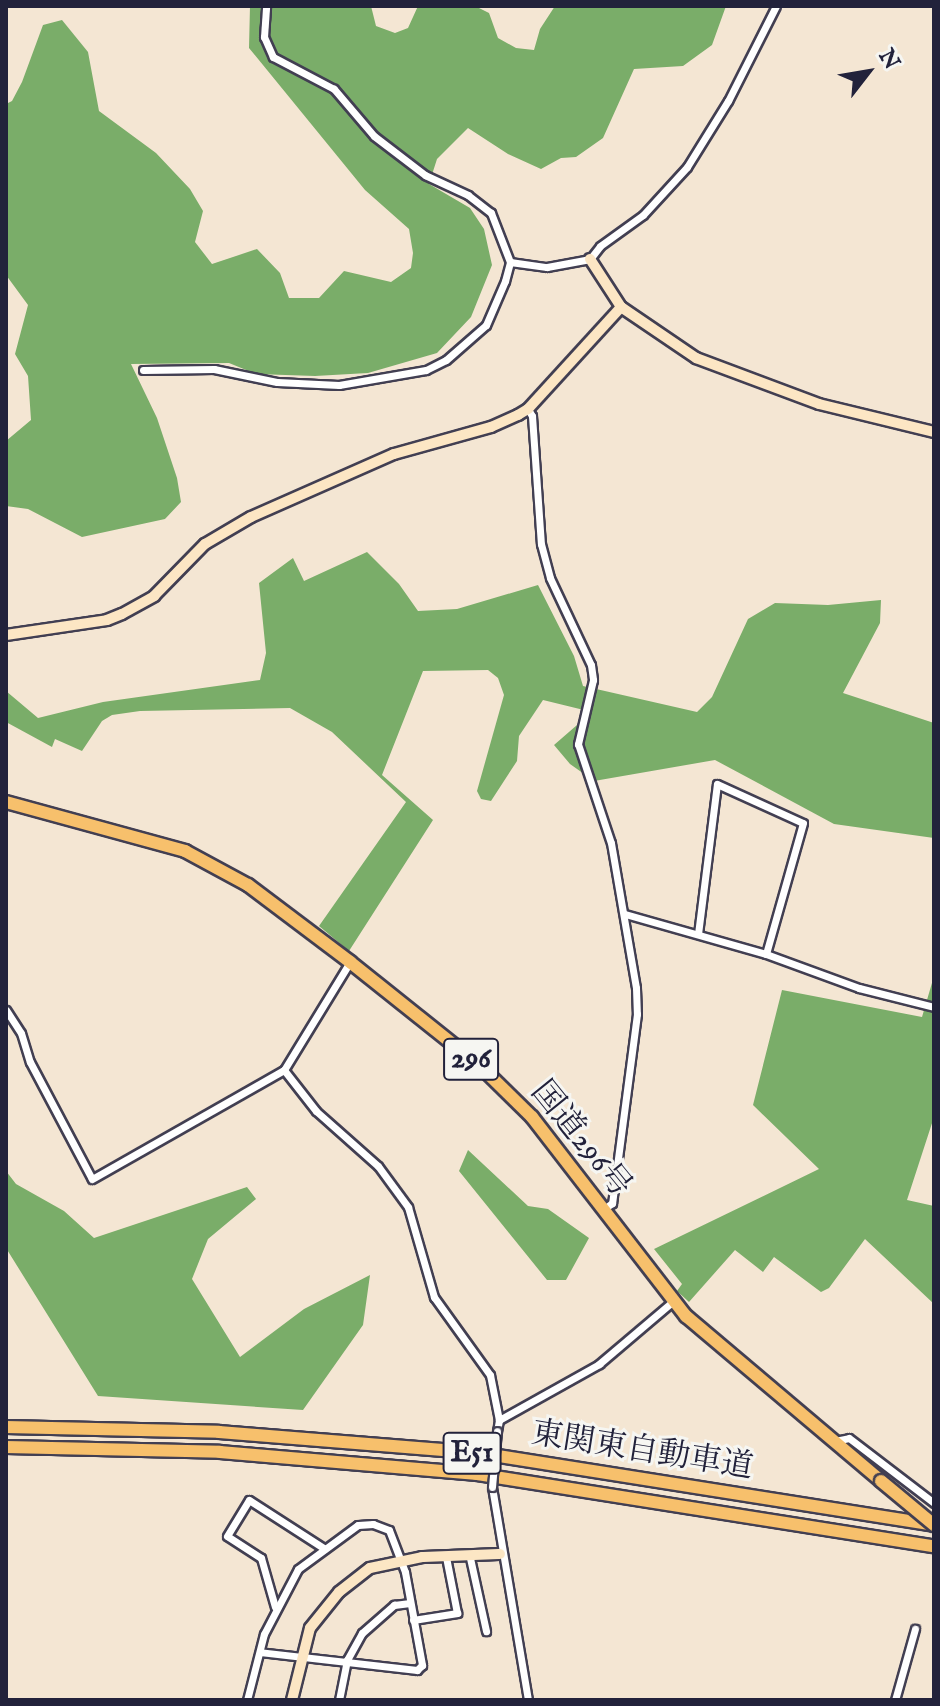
<!DOCTYPE html>
<html>
<head>
<meta charset="utf-8">
<style>
	body { margin:0 }
	#map { position:relative; width:940px; height:1706px; overflow:hidden; background:#f4e6d3; font-family:"IM FELL English","Noto Serif JP",serif }
	div>[style] { position:absolute }
	[style*='--x'] { left:calc(var(--x)*1px); top:calc(var(--y)*1px); width:calc(var(--w)*1px); rotate:calc(var(--a)*1deg) }
	.forest>* { inset:0; background:#7aad69 }
	.roads { filter:drop-shadow(2px 0 #423f52) drop-shadow(-2px 0 #423f52) drop-shadow(0 2px #423f52) drop-shadow(0 -2px #423f52) }
	.street>* { height:7px; margin:-3.5px; padding:0 3.5px; transform-origin:3.5px; border-radius:3.5px; background:#fff }
	.secondary>* { height:10px; margin:-5px; padding:0 5px; transform-origin:5px; border-radius:5px; background:#fce6c4 }
	.highway>* { height:12px; margin:-6px; padding:0 6px; transform-origin:6px; border-radius:6px; background:#f7c06c }
	.bridges { filter:drop-shadow(2px 0 #423f52) drop-shadow(-2px 0 #423f52) drop-shadow(0 2px #423f52) drop-shadow(0 -2px #423f52) }
	.street-bridge>* { height:7px; margin:-3.5px; padding:0 3.5px; transform-origin:3.5px; border-radius:3.5px; background:#fff }
	.highway-bridge>* { height:12px; margin:-6px; padding:0 6px; transform-origin:6px; border-radius:6px; background:#f7c06c }
	span { translate:-50% -50%; white-space:nowrap; text-align:center; line-height:1.15; -webkit-text-stroke:6px #f6f6f2; paint-order:stroke }
	.shield-label span { padding:2px 6px; background:#f6f6f2; border:2px solid; border-radius:6px; -webkit-text-stroke-width:0 }
	.shield-label { font-size:30px; color:#22223b; font-weight:700 }
	.street-label { font-size:32px; color:#22223b }
	.frame { position:absolute; inset:0; border:8px solid #22223b; pointer-events:none }
	.north { position:absolute; left:828px; top:32px; width:80px; height:80px; -webkit-text-stroke:6px #f6f6f2; paint-order:stroke; rotate:59deg; font-size:22px; font-weight:700; line-height:32px; text-align:center; color:#22223b }
	.north::after { content:''; display:block; margin:auto; width:28px; height:36px; background:#22223b; clip-path:polygon(50% 0,100% 100%,50% 72%,0 100%) }
</style>
</head>
<body>
<div id="map">
	<div class="forest">
		<i style="clip-path:polygon(250px 6px,371px 6px,376px 26px,395px 33px,408px 28px,418px 6px,475px 6px,489px 13px,498px 38px,516px 48px,534px 50px,540px 29px,555px 6px,726px 6px,712px 45px,683px 66px,634px 69px,603px 138px,576px 157px,561px 158px,541px 169px,508px 154px,468px 128px,437px 159px,429px 184px,470px 208px,484px 229px,492px 265px,471px 317px,437px 353px,368px 373px,315px 376px,256px 374px,229px 363px,131px 364px,157px 418px,177px 478px,181px 502px,165px 519px,82px 537px,28px 509px,6px 506px,6px 441px,31px 420px,28px 376px,15px 354px,28px 305px,6px 275px,6px 104px,12px 101px,22px 82px,43px 25px,62px 20px,88px 52px,99px 111px,156px 153px,190px 189px,203px 211px,195px 242px,212px 264px,257px 249px,280px 273px,289px 298px,319px 298px,344px 271px,391px 282px,411px 268px,413px 253px,409px 229px,365px 190px,249px 48px)"></i>
		<i style="clip-path:polygon(367px 552px,399px 584px,418px 611px,457px 609px,538px 585px,574px 656px,583px 686px,697px 712px,712px 697px,748px 619px,775px 603px,828px 605px,881px 600px,880px 623px,843px 693px,934px 723px,934px 838px,834px 824px,715px 760px,594px 781px,570px 764px,554px 745px,592px 712px,543px 700px,519px 736px,517px 761px,491px 801px,481px 799px,477px 791px,504px 695px,498px 678px,488px 670px,423px 671px,382px 775px,433px 820px,349px 951px,319px 926px,406px 802px,332px 732px,290px 708px,140px 711px,112px 715px,102px 721px,82px 751px,55px 739px,52px 747px,6px 722px,6px 691px,38px 718px,103px 702px,260px 680px,266px 653px,259px 583px,293px 558px,304px 581px)"></i>
		<i style="clip-path:polygon(934px 976px,934px 1117px,907px 1200px,934px 1206px,934px 1304px,865px 1239px,829px 1288px,821px 1292px,774px 1257px,763px 1272px,735px 1250px,689px 1302px,677px 1291px,682px 1284px,654px 1249px,819px 1169px,753px 1105px,782px 990px,922px 1017px)"></i>
		<i style="clip-path:polygon(468px 1150px,528px 1206px,548px 1209px,589px 1238px,566px 1280px,547px 1280px,459px 1171px)"></i>
		<i style="clip-path:polygon(6px 1171px,16px 1184px,64px 1211px,94px 1238px,247px 1187px,256px 1199px,208px 1239px,192px 1279px,240px 1357px,304px 1309px,370px 1275px,363px 1325px,303px 1410px,98px 1396px,6px 1248px)"></i>
	</div>
	<div class="roads">
		<div class="street">
			<i style="--x:510;--y:262;--w:37;--a:8"></i>
			<i style="--x:547;--y:267;--w:44;--a:-10.5"></i>
			<i style="--x:590;--y:259;--w:16;--a:-52"></i>
			<i style="--x:600;--y:246;--w:53;--a:-35.8"></i>
			<i style="--x:643;--y:215;--w:65;--a:-47.5"></i>
			<i style="--x:687;--y:167;--w:78;--a:-58.2"></i>
			<i style="--x:728;--y:101;--w:106;--a:-63.2"></i>
			<i style="--x:143;--y:370;--w:71;--a:-0.8"></i>
			<i style="--x:214;--y:369;--w:64;--a:11.7"></i>
			<i style="--x:277;--y:382;--w:62;--a:2.8"></i>
			<i style="--x:339;--y:385;--w:88;--a:-9.8"></i>
			<i style="--x:426;--y:370;--w:22;--a:-27"></i>
			<i style="--x:446;--y:360;--w:53;--a:-41.2"></i>
			<i style="--x:486;--y:325;--w:48;--a:-66.6"></i>
			<i style="--x:505;--y:281;--w:20;--a:-75"></i>
			<i style="--x:510;--y:262;--w:53;--a:-111.2"></i>
			<i style="--x:491;--y:213;--w:29;--a:-142"></i>
			<i style="--x:468;--y:195;--w:47;--a:-155.1"></i>
			<i style="--x:425;--y:175;--w:64;--a:-142.6"></i>
			<i style="--x:374;--y:136;--w:62;--a:-130.4"></i>
			<i style="--x:334;--y:89;--w:69;--a:-152.3"></i>
			<i style="--x:273;--y:57;--w:22;--a:-114"></i>
			<i style="--x:264;--y:37;--w:31;--a:-86"></i>
			<i style="--x:528;--y:409;--w:8;--a:60"></i>
			<i style="--x:532;--y:416;--w:128;--a:86"></i>
			<i style="--x:541;--y:544;--w:35;--a:75"></i>
			<i style="--x:550;--y:578;--w:96;--a:64.8"></i>
			<i style="--x:591;--y:665;--w:15;--a:82"></i>
			<i style="--x:593;--y:680;--w:66;--a:103.2"></i>
			<i style="--x:578;--y:744;--w:104;--a:71.6"></i>
			<i style="--x:611;--y:843;--w:147;--a:80.2"></i>
			<i style="--x:636;--y:988;--w:26;--a:88"></i>
			<i style="--x:637;--y:1014;--w:191;--a:97.5"></i>
			<i style="--x:612;--y:1203;--w:10;--a:143"></i>
			<i style="--x:625;--y:914;--w:147;--a:15.8"></i>
			<i style="--x:766;--y:954;--w:99;--a:20.1"></i>
			<i style="--x:859;--y:988;--w:77;--a:14.2"></i>
			<i style="--x:698;--y:934;--w:151;--a:-82.8"></i>
			<i style="--x:717;--y:784;--w:94;--a:24.4"></i>
			<i style="--x:803;--y:823;--w:136;--a:105.8"></i>
			<i style="--x:6;--y:1010;--w:27;--a:57"></i>
			<i style="--x:21;--y:1033;--w:30;--a:73"></i>
			<i style="--x:30;--y:1062;--w:132;--a:62.1"></i>
			<i style="--x:92;--y:1179;--w:221;--a:-29.6"></i>
			<i style="--x:284;--y:1070;--w:127;--a:-58.6"></i>
			<i style="--x:284;--y:1070;--w:52;--a:52"></i>
			<i style="--x:316;--y:1111;--w:83;--a:41.6"></i>
			<i style="--x:378;--y:1166;--w:51;--a:53.8"></i>
			<i style="--x:408;--y:1207;--w:94;--a:73.9"></i>
			<i style="--x:434;--y:1297;--w:96;--a:54.3"></i>
			<i style="--x:490;--y:1375;--w:46;--a:78.7"></i>
			<i style="--x:499;--y:1420;--w:11;--a:100"></i>
			<i style="--x:499;--y:1420;--w:115;--a:-29.2"></i>
			<i style="--x:599;--y:1364;--w:96;--a:-40.3"></i>
			<i style="--x:835;--y:1441;--w:14;--a:-12"></i>
			<i style="--x:849;--y:1438;--w:107;--a:37.4"></i>
			<i style="--x:492;--y:1487;--w:216;--a:80.4"></i>
			<i style="--x:470;--y:1558;--w:75;--a:77.6"></i>
			<i style="--x:275;--y:1607;--w:51;--a:-105.9"></i>
			<i style="--x:261;--y:1558;--w:40;--a:-147.1"></i>
			<i style="--x:227;--y:1536;--w:42;--a:-58.6"></i>
			<i style="--x:249;--y:1500;--w:90;--a:32.8"></i>
			<i style="--x:413;--y:1620;--w:45;--a:-9"></i>
			<i style="--x:457;--y:1613;--w:57;--a:-101.1"></i>
			<i style="--x:247;--y:1700;--w:68;--a:-75.6"></i>
			<i style="--x:264;--y:1634;--w:73;--a:-62.4"></i>
			<i style="--x:298;--y:1569;--w:74;--a:-36.3"></i>
			<i style="--x:358;--y:1525;--w:15;--a:-4"></i>
			<i style="--x:373;--y:1524;--w:17;--a:21"></i>
			<i style="--x:389;--y:1530;--w:45;--a:69.1"></i>
			<i style="--x:405;--y:1572;--w:95;--a:79.6"></i>
			<i style="--x:422;--y:1665;--w:7;--a:135"></i>
			<i style="--x:417;--y:1670;--w:158;--a:-173.5"></i>
			<i style="--x:339;--y:1700;--w:41;--a:-78.7"></i>
			<i style="--x:347;--y:1660;--w:31;--a:-61"></i>
			<i style="--x:362;--y:1633;--w:43;--a:-41.2"></i>
			<i style="--x:394;--y:1605;--w:16;--a:-7"></i>
			<i style="--x:895;--y:1700;--w:74;--a:-74.3"></i>
		</div>
		<div class="secondary">
			<i style="--x:590;--y:259;--w:57;--a:57.1"></i>
			<i style="--x:621;--y:307;--w:91;--a:34.2"></i>
			<i style="--x:696;--y:358;--w:131;--a:20.5"></i>
			<i style="--x:819;--y:404;--w:118;--a:13.7"></i>
			<i style="--x:6;--y:635;--w:102;--a:-8.4"></i>
			<i style="--x:107;--y:620;--w:16;--a:-22"></i>
			<i style="--x:122;--y:614;--w:37;--a:-29"></i>
			<i style="--x:154;--y:596;--w:73;--a:-45.6"></i>
			<i style="--x:205;--y:544;--w:53;--a:-30.4"></i>
			<i style="--x:251;--y:517;--w:156;--a:-23.8"></i>
			<i style="--x:394;--y:454;--w:101;--a:-15.6"></i>
			<i style="--x:491;--y:427;--w:30;--a:-24"></i>
			<i style="--x:518;--y:415;--w:12;--a:-31"></i>
			<i style="--x:528;--y:409;--w:138;--a:-47.6"></i>
			<i style="--x:292;--y:1700;--w:74;--a:-76"></i>
			<i style="--x:310;--y:1628;--w:46;--a:-51.1"></i>
			<i style="--x:339;--y:1592;--w:39;--a:-38"></i>
			<i style="--x:370;--y:1568;--w:53;--a:-11.9"></i>
			<i style="--x:422;--y:1557;--w:78;--a:-2.2"></i>
		</div>
		<div class="highway">
			<i style="--x:6;--y:802;--w:186;--a:15.3"></i>
			<i style="--x:185;--y:851;--w:72;--a:28.4"></i>
			<i style="--x:248;--y:885;--w:128;--a:37"></i>
			<i style="--x:350;--y:962;--w:165;--a:38.6"></i>
			<i style="--x:479;--y:1065;--w:74;--a:44.5"></i>
			<i style="--x:532;--y:1117;--w:252;--a:52.3"></i>
			<i style="--x:686;--y:1316;--w:255;--a:40.2"></i>
			<i style="--x:6;--y:1427;--w:213;--a:1.3"></i>
			<i style="--x:219;--y:1432;--w:262;--a:4.6"></i>
			<i style="--x:480;--y:1453;--w:460;--a:9"></i>
			<i style="--x:6;--y:1447;--w:214;--a:1.3"></i>
			<i style="--x:220;--y:1452;--w:258;--a:4.9"></i>
			<i style="--x:477;--y:1474;--w:463;--a:9"></i>
		</div>
	</div>
	<div class="bridges">
		<div class="street-bridge">
			<i style="--x:492;--y:1487;--w:56;--a:-84.9"></i>
		</div>
		<div class="highway-bridge">
			<i style="--x:881;--y:1481;--w:69;--a:39.7"></i>
		</div>
	</div>
	<div class="shield-label">
		<span style="left:471px;top:1059px">296</span>
		<span style="left:472px;top:1453px">E51</span>
	</div>
	<div class="street-label">
		<span style="left:580px;top:1140px;rotate:51deg">国道296号</span>
		<span style="left:642px;top:1452px;rotate:9deg">東関東自動車道</span>
	</div>
	<div class="frame"></div>
	<div class="north">N</div>
</div>
</body>
</html>
